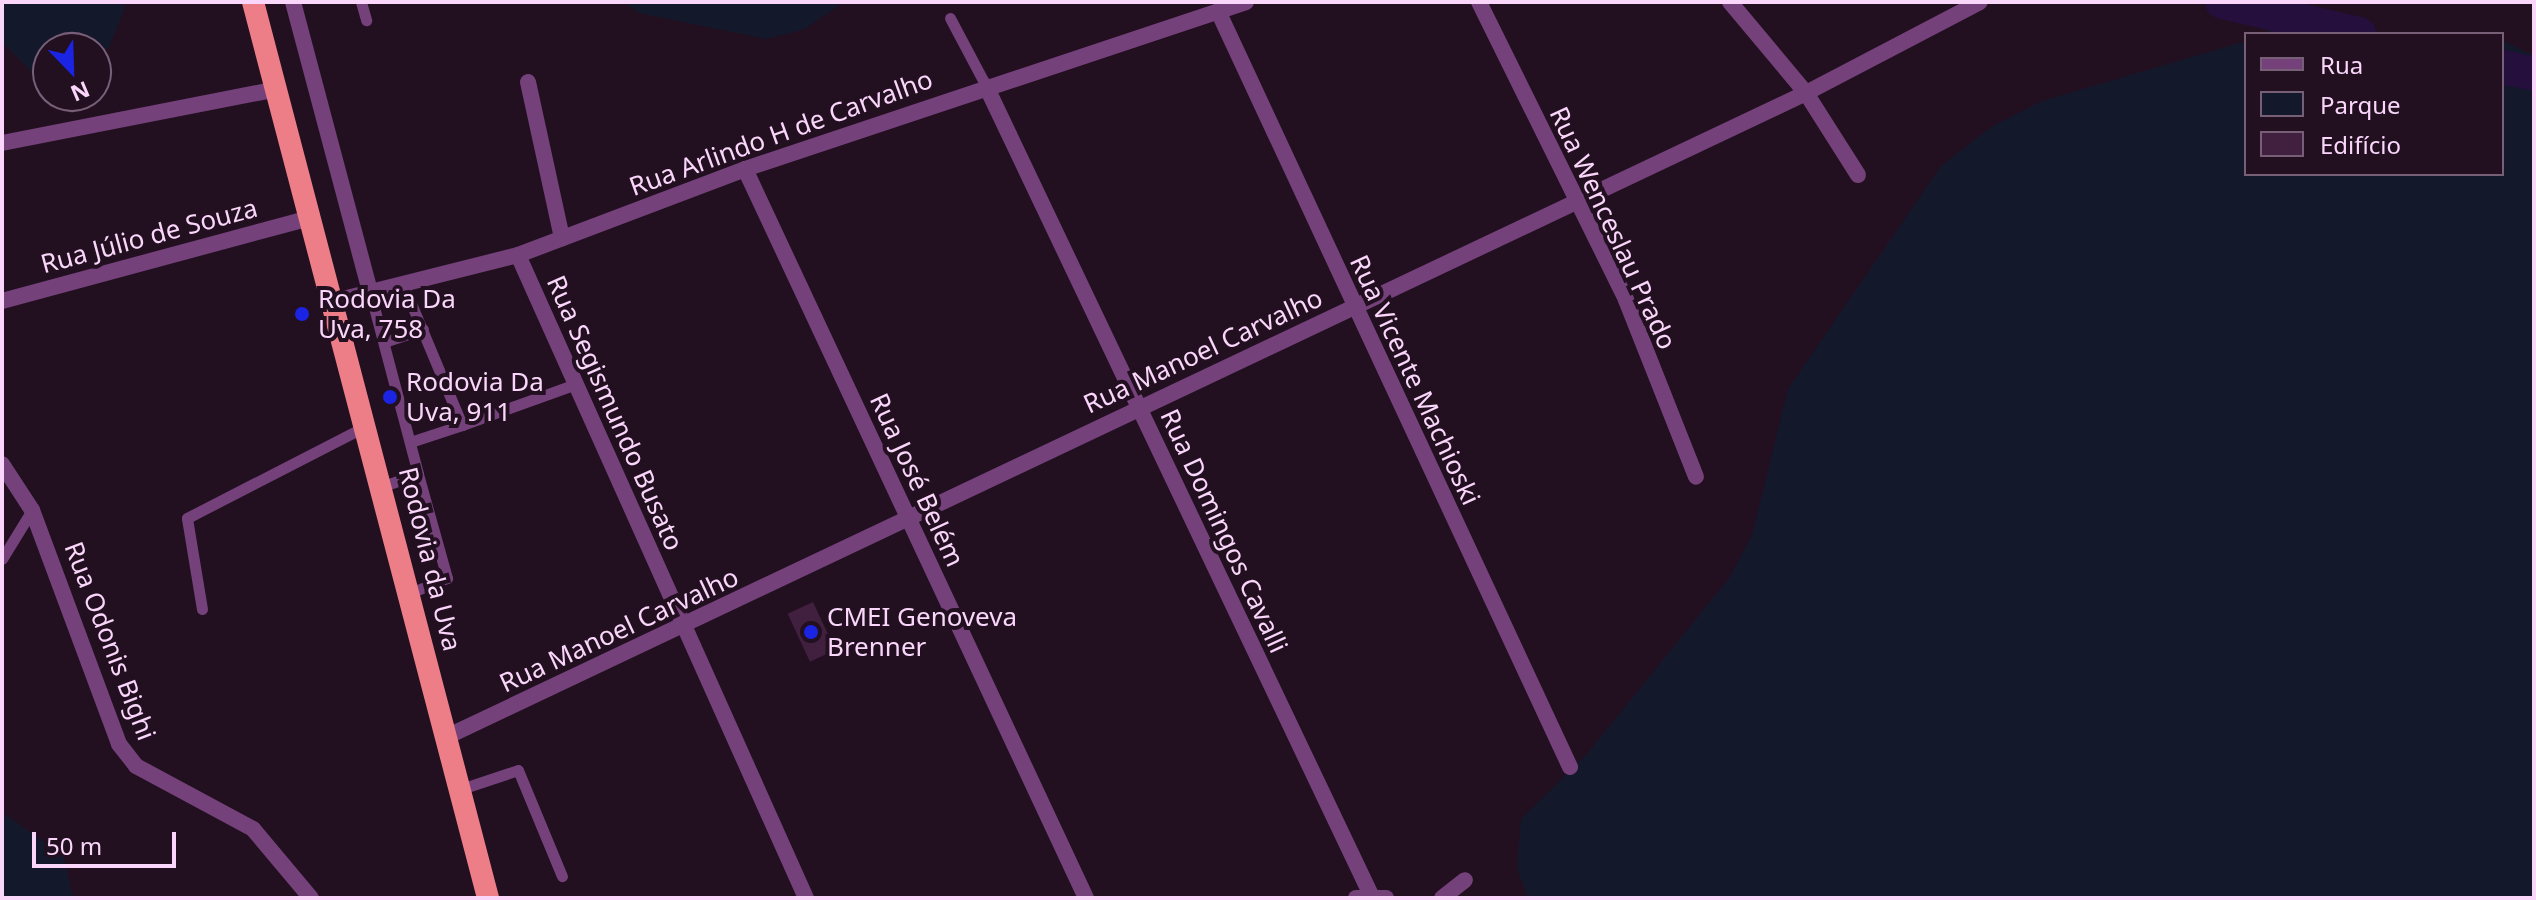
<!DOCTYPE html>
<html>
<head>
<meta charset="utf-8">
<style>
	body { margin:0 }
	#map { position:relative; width:2536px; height:900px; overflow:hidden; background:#221021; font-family:"Noto Sans",sans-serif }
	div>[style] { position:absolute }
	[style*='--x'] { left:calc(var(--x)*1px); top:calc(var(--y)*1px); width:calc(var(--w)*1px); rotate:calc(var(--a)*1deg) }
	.green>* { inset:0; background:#14182b }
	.river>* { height:34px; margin:-17px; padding:0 17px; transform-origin:17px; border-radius:17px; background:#250f3c }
	.building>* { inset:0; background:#411f3f; transform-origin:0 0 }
	.service>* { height:11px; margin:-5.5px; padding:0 5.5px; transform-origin:5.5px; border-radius:5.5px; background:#75417b }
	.minor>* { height:16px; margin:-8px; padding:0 8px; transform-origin:8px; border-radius:8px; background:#75417b }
	.trunk>* { height:22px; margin:-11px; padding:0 11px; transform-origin:11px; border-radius:11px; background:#ed7e87 }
	.dots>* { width:22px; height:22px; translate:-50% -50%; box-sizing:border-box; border:4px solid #221021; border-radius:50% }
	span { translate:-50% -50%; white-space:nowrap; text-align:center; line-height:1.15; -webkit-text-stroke:8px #221021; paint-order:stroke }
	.street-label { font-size:26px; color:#f9d6fa }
	.poi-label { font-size:26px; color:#f9d6fa }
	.left { translate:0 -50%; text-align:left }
	.frame { position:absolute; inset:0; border:4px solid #f9d6fa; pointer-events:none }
	.legend { position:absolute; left:2244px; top:32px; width:260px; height:144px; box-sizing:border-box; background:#221021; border:2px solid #785f78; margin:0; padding:10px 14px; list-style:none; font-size:24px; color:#f9d6fa }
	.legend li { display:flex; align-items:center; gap:16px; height:40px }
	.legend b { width:40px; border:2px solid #785f78 }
	.north { position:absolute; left:32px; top:32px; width:80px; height:80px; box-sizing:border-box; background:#221021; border:2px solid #785f78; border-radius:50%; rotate:157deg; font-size:22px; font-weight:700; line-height:32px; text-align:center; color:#f9d6fa }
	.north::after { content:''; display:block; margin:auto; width:28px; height:36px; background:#1a24e2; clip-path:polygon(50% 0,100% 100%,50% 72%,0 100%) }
	.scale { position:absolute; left:32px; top:832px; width:144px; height:36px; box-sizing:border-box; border:4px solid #f9d6fa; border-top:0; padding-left:10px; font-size:24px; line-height:28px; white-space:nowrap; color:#f9d6fa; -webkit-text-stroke:6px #221021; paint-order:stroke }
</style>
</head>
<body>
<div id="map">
	<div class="green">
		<i style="clip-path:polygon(2px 2px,125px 2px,125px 8px,109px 47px,96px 57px,96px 48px,48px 48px,48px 75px,33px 73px,2px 42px)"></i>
		<i style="clip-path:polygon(624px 2px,844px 2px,805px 29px,767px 39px,639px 13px)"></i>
		<i style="clip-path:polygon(2273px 2px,2280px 2px,2319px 34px,2262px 34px,2285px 24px,2287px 9px)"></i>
		<i style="clip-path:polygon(2502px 40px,2534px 56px,2534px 898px,1528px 898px,1517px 868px,1521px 819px,1586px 755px,1730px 577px,1752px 535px,1788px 389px,1941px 166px,1991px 127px,2042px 101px,2246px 41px,2246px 174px,2502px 174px)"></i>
		<i style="clip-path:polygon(2px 812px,64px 856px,73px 898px,2px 898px)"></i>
	</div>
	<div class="river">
		<i style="--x:2222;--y:2;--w:141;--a:13.1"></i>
		<i style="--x:2502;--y:67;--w:33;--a:12"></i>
	</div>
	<div class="building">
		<i style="left:813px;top:602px;width:53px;height:28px;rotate:65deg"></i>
	</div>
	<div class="service">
		<i style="--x:361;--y:2;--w:19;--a:74"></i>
		<i style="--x:950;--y:18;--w:77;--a:62.1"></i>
		<i style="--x:403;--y:284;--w:153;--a:67.3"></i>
		<i style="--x:462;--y:425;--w:52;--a:161.9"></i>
		<i style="--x:370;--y:292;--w:188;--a:75.2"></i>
		<i style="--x:418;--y:474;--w:36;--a:161"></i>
		<i style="--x:384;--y:342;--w:41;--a:-18.4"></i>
		<i style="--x:462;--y:425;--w:121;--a:-19.8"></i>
		<i style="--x:2;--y:559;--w:57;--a:-58.5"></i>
		<i style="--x:410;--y:593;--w:40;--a:-22"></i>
		<i style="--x:447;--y:578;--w:108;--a:-105.6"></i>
		<i style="--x:202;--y:609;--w:92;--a:-99.4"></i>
		<i style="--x:187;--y:518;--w:201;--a:-27.2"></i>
		<i style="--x:458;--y:790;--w:63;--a:-18.4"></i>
		<i style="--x:518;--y:770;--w:115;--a:67.5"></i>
	</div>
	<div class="minor">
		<i style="--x:293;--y:2;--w:300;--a:75.1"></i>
		<i style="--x:1479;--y:2;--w:332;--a:63.7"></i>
		<i style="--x:1626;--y:300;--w:190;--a:68.4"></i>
		<i style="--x:1730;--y:2;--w:119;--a:50.1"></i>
		<i style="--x:1806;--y:93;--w:97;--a:57.6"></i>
		<i style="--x:1218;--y:11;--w:834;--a:65.03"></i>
		<i style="--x:528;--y:82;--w:160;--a:77.7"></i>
		<i style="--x:986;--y:86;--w:894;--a:64.55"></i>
		<i style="--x:2;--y:143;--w:279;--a:-11.1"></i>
		<i style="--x:745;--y:169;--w:805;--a:64.93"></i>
		<i style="--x:518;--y:255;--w:705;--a:65.87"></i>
		<i style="--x:2;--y:301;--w:318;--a:-15.1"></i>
		<i style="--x:331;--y:302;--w:193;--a:-14.1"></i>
		<i style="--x:518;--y:255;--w:243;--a:-20.7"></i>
		<i style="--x:745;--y:169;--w:528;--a:-18.43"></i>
		<i style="--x:2;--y:464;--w:55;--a:56.9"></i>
		<i style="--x:32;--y:510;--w:250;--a:69.6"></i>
		<i style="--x:119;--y:744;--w:28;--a:52"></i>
		<i style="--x:136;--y:766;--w:133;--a:28.3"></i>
		<i style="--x:253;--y:829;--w:90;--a:50"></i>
		<i style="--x:444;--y:738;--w:1507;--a:-25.34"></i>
		<i style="--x:1806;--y:93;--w:196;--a:-27.6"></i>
		<i style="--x:1356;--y:898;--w:30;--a:0"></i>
		<i style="--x:1442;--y:898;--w:29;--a:-38"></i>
	</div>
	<div class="trunk">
		<i style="--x:253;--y:2;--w:926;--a:75.3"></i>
	</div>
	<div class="dots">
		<i style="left:302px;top:314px;background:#1a24e2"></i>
		<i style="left:390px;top:397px;background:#1a24e2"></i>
		<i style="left:811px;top:632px;background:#1a24e2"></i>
	</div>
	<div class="street-label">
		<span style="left:781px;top:133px;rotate:-20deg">Rua Arlindo H de Carvalho</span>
		<span style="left:1613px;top:228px;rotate:65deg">Rua Wenceslau Prado</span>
		<span style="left:149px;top:236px;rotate:-15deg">Rua Júlio de Souza</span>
		<span style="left:1203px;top:351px;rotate:-25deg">Rua Manoel Carvalho</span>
		<span style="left:1415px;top:380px;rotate:65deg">Rua Vicente Machioski</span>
		<span style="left:615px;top:413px;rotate:66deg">Rua Segismundo Busato</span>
		<span style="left:917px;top:480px;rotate:65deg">Rua José Belém</span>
		<span style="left:1224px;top:531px;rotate:65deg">Rua Domingos Cavalli</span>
		<span style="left:430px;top:559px;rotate:76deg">Rodovia da Uva</span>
		<span style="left:619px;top:630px;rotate:-25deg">Rua Manoel Carvalho</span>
		<span style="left:110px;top:641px;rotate:69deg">Rua Odonis Bighi</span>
	</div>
	<div class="poi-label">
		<span class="left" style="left:318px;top:314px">Rodovia Da<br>Uva, 758</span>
		<span class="left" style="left:406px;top:397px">Rodovia Da<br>Uva, 911</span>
		<span class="left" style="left:827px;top:632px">CMEI Genoveva<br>Brenner</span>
	</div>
	<div class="frame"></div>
	<ul class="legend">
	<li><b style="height:10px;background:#75417b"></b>Rua</li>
	<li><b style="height:22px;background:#14182b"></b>Parque</li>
	<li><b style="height:22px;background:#411f3f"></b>Edifício</li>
	</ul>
	<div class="north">N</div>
	<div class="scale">50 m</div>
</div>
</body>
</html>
